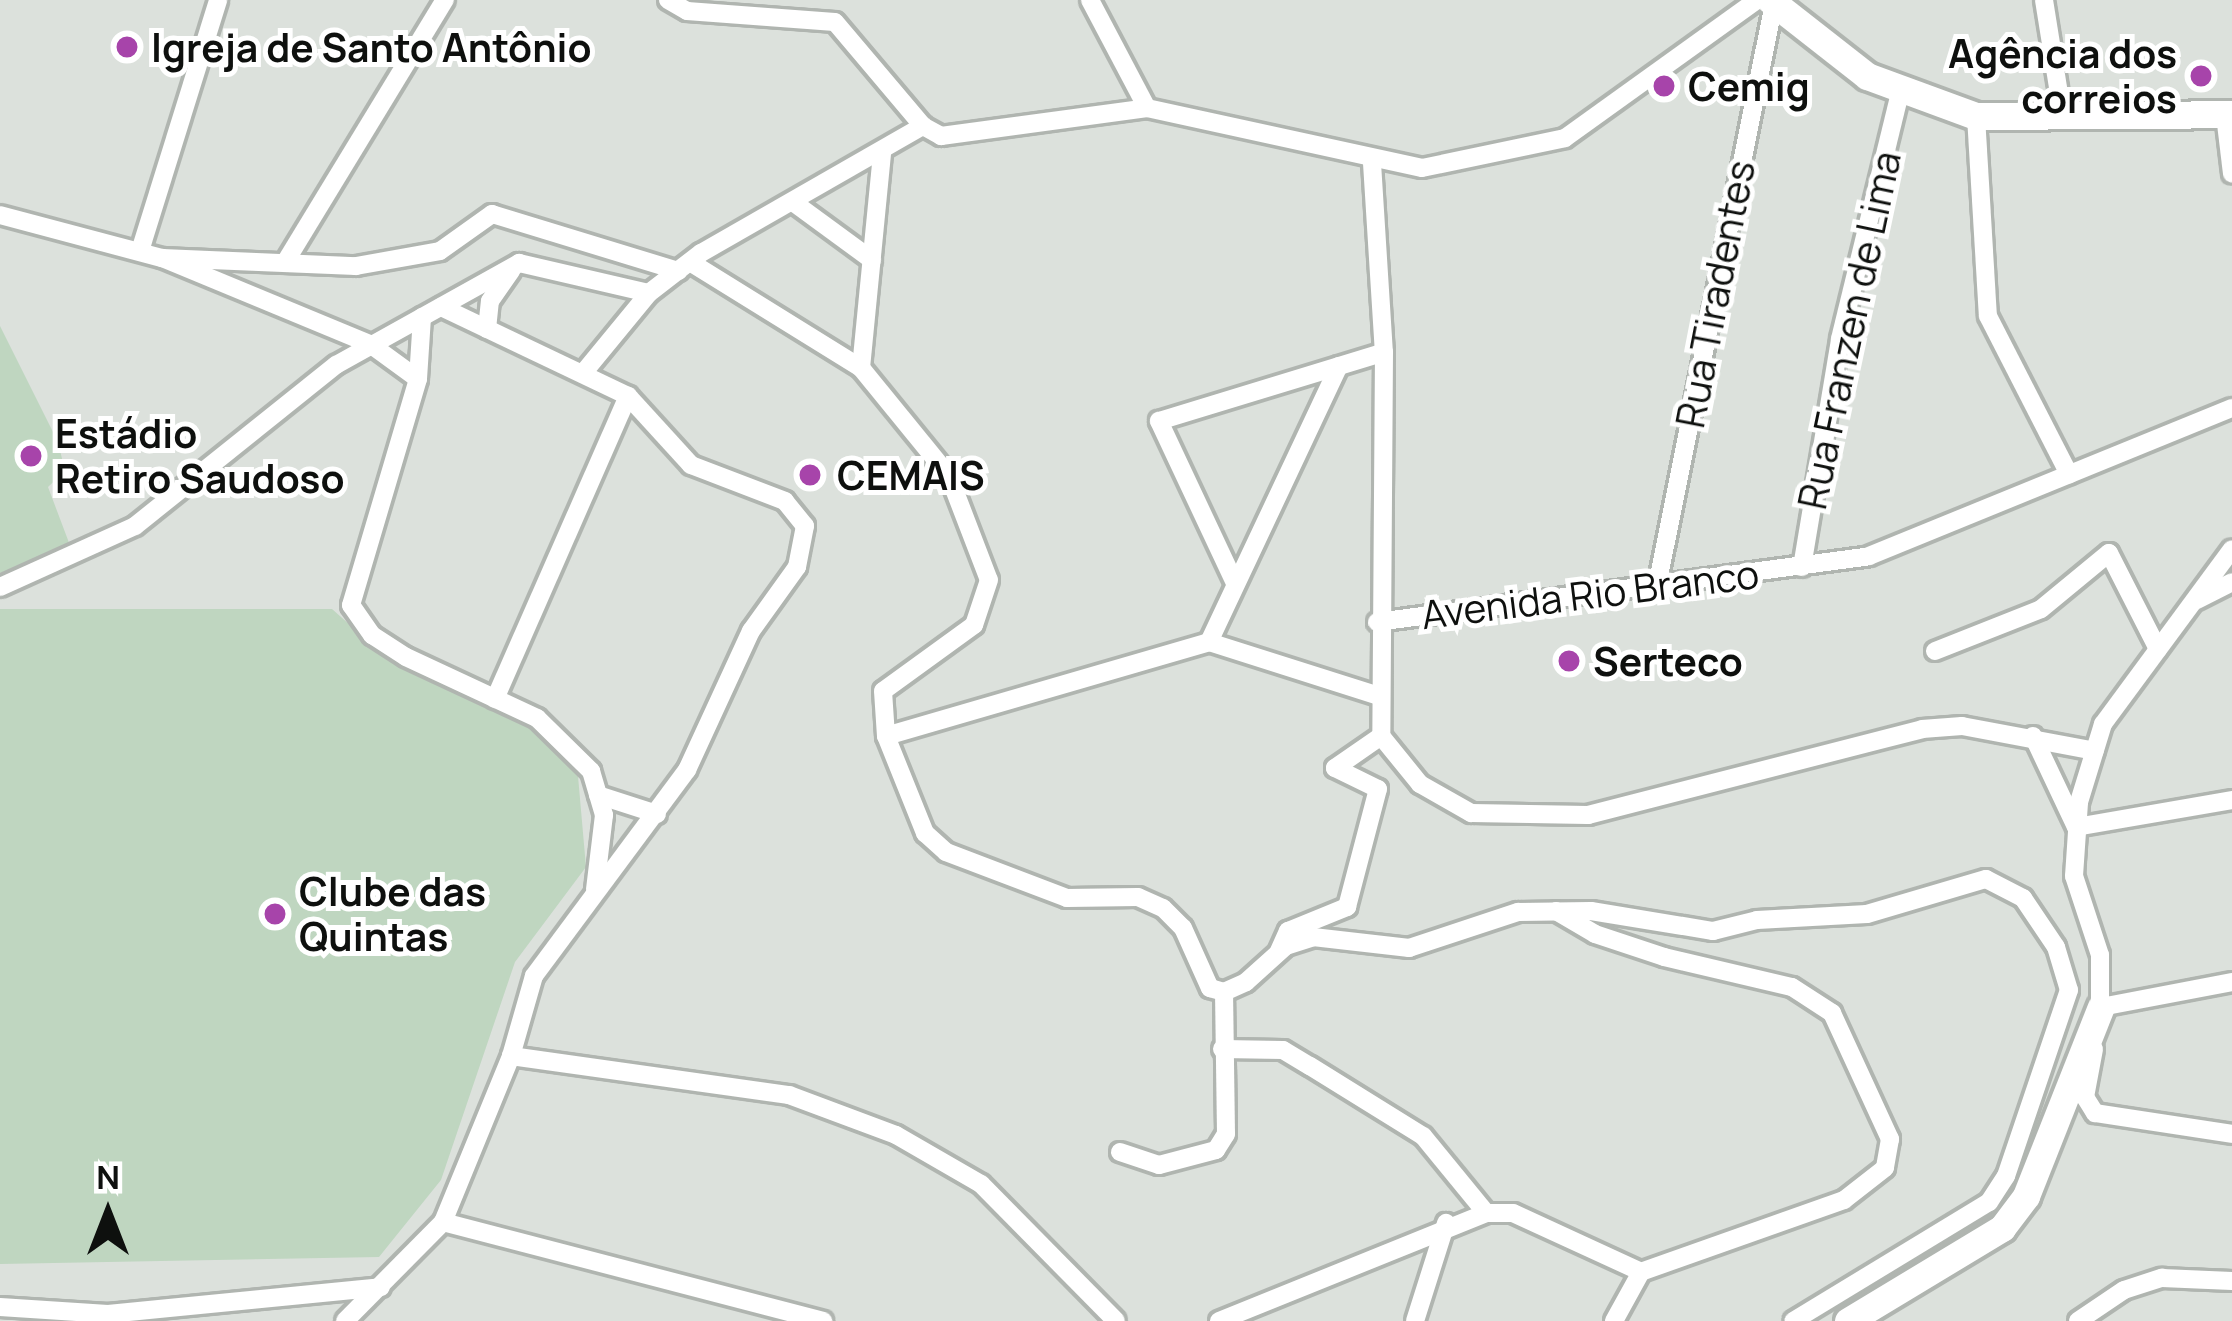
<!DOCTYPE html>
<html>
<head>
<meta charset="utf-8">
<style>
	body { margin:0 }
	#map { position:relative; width:2232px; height:1321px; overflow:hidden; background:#dce1dc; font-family:Manrope,sans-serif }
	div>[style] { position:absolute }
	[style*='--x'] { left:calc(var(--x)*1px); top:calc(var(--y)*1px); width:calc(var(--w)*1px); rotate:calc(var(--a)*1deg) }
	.green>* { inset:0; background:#bfd6c0 }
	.roads { filter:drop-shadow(3px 0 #b0b5b0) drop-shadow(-3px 0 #b0b5b0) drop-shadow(0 3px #b0b5b0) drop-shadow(0 -3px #b0b5b0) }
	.street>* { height:18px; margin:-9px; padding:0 9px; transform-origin:9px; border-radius:9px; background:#fff }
	.secondary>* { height:27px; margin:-13.5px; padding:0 13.5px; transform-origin:13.5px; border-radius:13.5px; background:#fff }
	.dots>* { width:33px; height:33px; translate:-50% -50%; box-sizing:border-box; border:6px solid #fff; border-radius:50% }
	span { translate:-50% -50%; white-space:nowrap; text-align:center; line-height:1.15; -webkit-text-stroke:10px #fff; paint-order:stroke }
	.poi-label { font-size:39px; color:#0e100e; font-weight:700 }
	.left { translate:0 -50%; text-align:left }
	.right { translate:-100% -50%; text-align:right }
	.street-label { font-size:39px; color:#0e100e }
	.north { position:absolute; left:48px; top:1153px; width:120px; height:120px; -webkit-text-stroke:9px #fff; paint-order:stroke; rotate:0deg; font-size:33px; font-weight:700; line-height:48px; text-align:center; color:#0e100e }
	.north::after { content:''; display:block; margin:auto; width:42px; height:54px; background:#0e100e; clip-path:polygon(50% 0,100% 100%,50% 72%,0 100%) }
</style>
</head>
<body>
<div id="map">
	<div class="green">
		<i style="clip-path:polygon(0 326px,58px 442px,65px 471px,48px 487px,71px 548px,0 573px)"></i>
		<i style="clip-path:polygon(0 609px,332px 609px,394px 664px,529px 724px,578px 776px,586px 867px,515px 962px,441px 1180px,379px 1257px,0 1264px)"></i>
	</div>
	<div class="roads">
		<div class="street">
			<i style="--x:668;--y:0;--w:22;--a:30"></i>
			<i style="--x:687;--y:11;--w:148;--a:4.3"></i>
			<i style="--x:835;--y:22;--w:136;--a:49.8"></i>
			<i style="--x:923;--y:126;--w:21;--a:29"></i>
			<i style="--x:941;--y:136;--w:208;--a:-7.7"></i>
			<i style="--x:1147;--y:108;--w:281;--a:12.3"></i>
			<i style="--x:1422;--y:168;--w:146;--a:-11.8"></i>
			<i style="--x:1565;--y:138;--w:236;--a:-35.7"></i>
			<i style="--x:1090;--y:0;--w:122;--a:62.2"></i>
			<i style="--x:2044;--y:0;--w:120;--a:80.9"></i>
			<i style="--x:2225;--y:115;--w:59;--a:83.2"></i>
			<i style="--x:1976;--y:116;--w:200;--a:86.6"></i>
			<i style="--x:1988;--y:316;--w:178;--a:62.9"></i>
			<i style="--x:1372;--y:163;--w:189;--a:86.4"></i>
			<i style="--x:1384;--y:352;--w:384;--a:90.4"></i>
			<i style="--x:1381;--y:736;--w:62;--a:50.9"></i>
			<i style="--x:1420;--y:784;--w:59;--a:29.6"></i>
			<i style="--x:1471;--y:813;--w:117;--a:1"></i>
			<i style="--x:1588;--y:815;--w:345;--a:-14.4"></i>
			<i style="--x:1922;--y:729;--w:40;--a:-4.3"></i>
			<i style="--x:1962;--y:726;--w:135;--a:10.6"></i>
			<i style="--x:793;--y:202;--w:98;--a:36.3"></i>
			<i style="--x:0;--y:215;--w:168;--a:14.9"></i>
			<i style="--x:162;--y:258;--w:225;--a:22.5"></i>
			<i style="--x:370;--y:344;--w:59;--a:36.1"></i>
			<i style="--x:140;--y:251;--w:263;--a:-72.7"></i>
			<i style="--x:162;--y:258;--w:194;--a:2.4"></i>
			<i style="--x:356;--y:266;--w:85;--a:-10.1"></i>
			<i style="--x:440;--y:251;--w:64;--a:-35.4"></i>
			<i style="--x:492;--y:214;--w:195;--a:17"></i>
			<i style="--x:286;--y:261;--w:306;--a:-58.7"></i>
			<i style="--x:690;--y:262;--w:201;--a:31.8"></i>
			<i style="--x:861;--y:368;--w:139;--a:50.8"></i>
			<i style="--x:949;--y:476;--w:111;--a:69"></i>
			<i style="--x:989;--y:580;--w:47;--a:108.4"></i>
			<i style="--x:974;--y:625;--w:112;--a:144"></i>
			<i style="--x:883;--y:691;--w:45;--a:86.2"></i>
			<i style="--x:886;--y:736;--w:105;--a:68.1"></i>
			<i style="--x:925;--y:833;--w:28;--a:42"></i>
			<i style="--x:946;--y:852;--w:129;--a:20.8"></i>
			<i style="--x:1067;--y:898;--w:71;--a:-0.8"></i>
			<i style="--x:1138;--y:897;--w:27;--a:24"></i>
			<i style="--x:1163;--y:908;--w:28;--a:45"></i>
			<i style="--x:1183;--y:928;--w:66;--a:65.8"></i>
			<i style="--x:1210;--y:988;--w:15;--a:16"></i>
			<i style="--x:1224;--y:992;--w:24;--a:-24"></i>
			<i style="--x:1246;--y:982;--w:54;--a:-42"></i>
			<i style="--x:1286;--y:946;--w:28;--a:-18"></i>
			<i style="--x:1313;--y:937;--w:97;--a:6.5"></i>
			<i style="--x:1409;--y:948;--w:115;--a:-18.3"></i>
			<i style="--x:1518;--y:912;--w:73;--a:-0.8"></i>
			<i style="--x:1591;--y:911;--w:124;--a:9.3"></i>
			<i style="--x:1713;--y:931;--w:45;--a:-14"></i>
			<i style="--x:1757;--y:920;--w:110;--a:-3.1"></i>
			<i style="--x:1867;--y:914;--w:124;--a:-16.4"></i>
			<i style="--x:1986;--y:879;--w:42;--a:27.2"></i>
			<i style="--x:2023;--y:898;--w:59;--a:56"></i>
			<i style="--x:2056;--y:947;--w:45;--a:73.2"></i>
			<i style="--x:2069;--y:990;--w:196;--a:108.7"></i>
			<i style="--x:2006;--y:1176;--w:31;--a:123"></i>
			<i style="--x:1989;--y:1202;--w:229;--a:148.7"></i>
			<i style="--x:422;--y:317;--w:62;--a:93.7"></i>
			<i style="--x:418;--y:379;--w:236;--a:106.5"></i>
			<i style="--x:351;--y:605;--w:37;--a:55"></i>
			<i style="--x:372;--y:635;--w:40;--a:32.9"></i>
			<i style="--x:406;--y:657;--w:145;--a:25"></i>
			<i style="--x:537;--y:718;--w:76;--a:44.5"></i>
			<i style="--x:591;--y:771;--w:46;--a:73.5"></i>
			<i style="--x:604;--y:815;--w:75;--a:96.9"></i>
			<i style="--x:487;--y:329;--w:28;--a:-84"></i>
			<i style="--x:490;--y:301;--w:37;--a:-55"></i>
			<i style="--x:861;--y:368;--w:216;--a:-84.4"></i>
			<i style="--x:584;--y:372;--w:102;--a:-50.6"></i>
			<i style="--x:649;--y:293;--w:66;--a:-37.6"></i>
			<i style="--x:701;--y:253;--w:256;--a:-29.8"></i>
			<i style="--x:1802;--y:567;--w:231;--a:-80.5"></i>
			<i style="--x:1840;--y:339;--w:253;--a:-76.3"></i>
			<i style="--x:1234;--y:581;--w:177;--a:-115.1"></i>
			<i style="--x:1159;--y:421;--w:235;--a:-17"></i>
			<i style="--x:1657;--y:586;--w:595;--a:-78.65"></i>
			<i style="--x:0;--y:587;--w:148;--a:-24.3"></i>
			<i style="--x:135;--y:526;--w:258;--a:-38.7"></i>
			<i style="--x:336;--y:365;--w:210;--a:-29.1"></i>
			<i style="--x:519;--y:263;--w:133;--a:13"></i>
			<i style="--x:2197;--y:600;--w:39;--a:-27"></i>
			<i style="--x:1377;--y:622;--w:496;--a:-7.6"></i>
			<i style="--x:1869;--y:556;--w:392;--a:-22.2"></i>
			<i style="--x:1209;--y:642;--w:305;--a:-64.8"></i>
			<i style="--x:1935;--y:651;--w:114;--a:-21.6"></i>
			<i style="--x:2041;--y:609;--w:88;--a:-39.5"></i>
			<i style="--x:2109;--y:553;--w:108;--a:63"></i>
			<i style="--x:495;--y:699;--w:331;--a:-66.3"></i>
			<i style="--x:886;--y:736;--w:336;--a:-16.2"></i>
			<i style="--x:1209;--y:642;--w:178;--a:17.6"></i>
			<i style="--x:2033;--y:736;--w:101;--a:64.7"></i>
			<i style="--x:2076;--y:827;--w:158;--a:-9.8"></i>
			<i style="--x:598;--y:795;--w:62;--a:17.9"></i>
			<i style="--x:1556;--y:911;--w:45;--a:30.5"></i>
			<i style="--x:1595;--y:934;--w:73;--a:18.4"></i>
			<i style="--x:1664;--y:957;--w:131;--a:13.2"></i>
			<i style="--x:1792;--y:987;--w:48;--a:33"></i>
			<i style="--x:1832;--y:1013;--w:139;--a:65.3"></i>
			<i style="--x:1890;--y:1139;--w:29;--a:100"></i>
			<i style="--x:1885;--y:1168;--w:52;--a:142"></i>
			<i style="--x:1844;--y:1200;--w:215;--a:160.5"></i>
			<i style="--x:1279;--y:951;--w:22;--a:-66"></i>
			<i style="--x:1288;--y:931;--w:64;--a:-22.1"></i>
			<i style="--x:1347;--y:907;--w:122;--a:-75.3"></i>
			<i style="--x:1378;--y:789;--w:48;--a:-154"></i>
			<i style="--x:1335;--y:768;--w:56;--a:-34.8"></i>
			<i style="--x:2101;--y:1007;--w:133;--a:-10.8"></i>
			<i style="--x:2100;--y:1016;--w:61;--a:-90"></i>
			<i style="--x:2100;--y:955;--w:83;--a:-108.2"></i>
			<i style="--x:2074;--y:876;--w:74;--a:-86.1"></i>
			<i style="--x:2079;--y:802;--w:82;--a:-72.9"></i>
			<i style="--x:2103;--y:724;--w:217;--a:-53.6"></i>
			<i style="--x:1222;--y:1049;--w:61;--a:0.9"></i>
			<i style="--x:1283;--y:1050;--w:31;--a:31"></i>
			<i style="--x:1310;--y:1066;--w:133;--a:31.8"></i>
			<i style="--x:1423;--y:1136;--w:99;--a:50.7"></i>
			<i style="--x:2094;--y:1049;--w:49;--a:100.6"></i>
			<i style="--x:2085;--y:1097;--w:19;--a:58"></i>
			<i style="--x:2095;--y:1113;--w:139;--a:8.7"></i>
			<i style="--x:511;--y:1056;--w:281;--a:8"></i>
			<i style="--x:789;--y:1095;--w:114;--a:20.5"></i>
			<i style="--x:896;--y:1135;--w:98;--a:30"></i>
			<i style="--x:981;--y:1184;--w:192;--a:45.4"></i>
			<i style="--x:1120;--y:1152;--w:41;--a:18.4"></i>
			<i style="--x:1159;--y:1165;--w:59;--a:-14.7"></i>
			<i style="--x:1216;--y:1150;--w:19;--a:-58"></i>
			<i style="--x:1226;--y:1134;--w:142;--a:-90.8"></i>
			<i style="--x:443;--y:1222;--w:393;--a:14.6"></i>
			<i style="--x:0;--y:1307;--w:108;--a:3.7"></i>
			<i style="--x:108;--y:1314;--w:274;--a:-5.6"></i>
			<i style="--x:345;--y:1321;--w:139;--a:-45.3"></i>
			<i style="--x:443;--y:1222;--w:179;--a:-67.7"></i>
			<i style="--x:511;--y:1056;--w:83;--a:-74"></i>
			<i style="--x:534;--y:976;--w:257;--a:-53.4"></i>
			<i style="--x:687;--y:770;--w:153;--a:-65.3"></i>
			<i style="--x:751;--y:631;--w:79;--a:-54.3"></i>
			<i style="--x:797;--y:567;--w:42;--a:-79"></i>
			<i style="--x:805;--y:526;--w:32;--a:-129"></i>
			<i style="--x:785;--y:501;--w:101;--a:-159"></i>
			<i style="--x:691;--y:465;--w:93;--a:-132.4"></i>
			<i style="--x:628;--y:396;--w:207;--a:-154.5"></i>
			<i style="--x:1219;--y:1321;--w:288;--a:-22"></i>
			<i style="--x:1486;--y:1213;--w:27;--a:0"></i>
			<i style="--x:1513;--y:1213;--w:141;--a:24.7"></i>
			<i style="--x:1641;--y:1272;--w:56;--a:118.9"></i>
			<i style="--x:1415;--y:1321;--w:103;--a:-72.4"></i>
			<i style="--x:2078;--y:1321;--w:55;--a:-34"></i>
			<i style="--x:2124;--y:1290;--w:40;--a:-18"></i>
			<i style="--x:2162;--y:1278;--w:70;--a:2.5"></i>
		</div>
		<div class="secondary">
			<i style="--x:1770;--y:0;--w:123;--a:38.1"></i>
			<i style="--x:1867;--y:76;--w:116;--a:20.2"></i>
			<i style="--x:1976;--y:116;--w:256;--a:-0.4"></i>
			<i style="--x:1848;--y:1321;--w:180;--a:-31.1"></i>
			<i style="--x:2002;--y:1228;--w:40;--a:-53"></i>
			<i style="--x:2026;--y:1196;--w:203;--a:-68.4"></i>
		</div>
	</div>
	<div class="dots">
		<i style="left:127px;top:47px;background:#a744aa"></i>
		<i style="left:2201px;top:76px;background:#a744aa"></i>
		<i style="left:1664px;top:86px;background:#a744aa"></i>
		<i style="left:31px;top:456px;background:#a744aa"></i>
		<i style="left:810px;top:475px;background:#a744aa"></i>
		<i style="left:1569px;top:661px;background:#a744aa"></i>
		<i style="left:275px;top:914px;background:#a744aa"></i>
	</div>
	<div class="poi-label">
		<span class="left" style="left:151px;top:47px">Igreja de Santo Antônio</span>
		<span class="right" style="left:2177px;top:76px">Agência dos<br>correios</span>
		<span class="left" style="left:1688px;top:86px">Cemig</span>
		<span class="left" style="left:55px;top:456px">Estádio<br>Retiro Saudoso</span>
		<span class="left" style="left:837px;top:475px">CEMAIS</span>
		<span class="left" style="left:1593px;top:661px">Serteco</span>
		<span class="left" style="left:299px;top:914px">Clube das<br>Quintas</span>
	</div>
	<div class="street-label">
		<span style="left:1715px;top:294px;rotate:-79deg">Rua Tiradentes</span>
		<span style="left:1849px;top:330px;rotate:-78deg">Rua Franzen de Lima</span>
		<span style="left:1590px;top:594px;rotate:-7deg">Avenida Rio Branco</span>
	</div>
	<div class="north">N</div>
</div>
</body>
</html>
